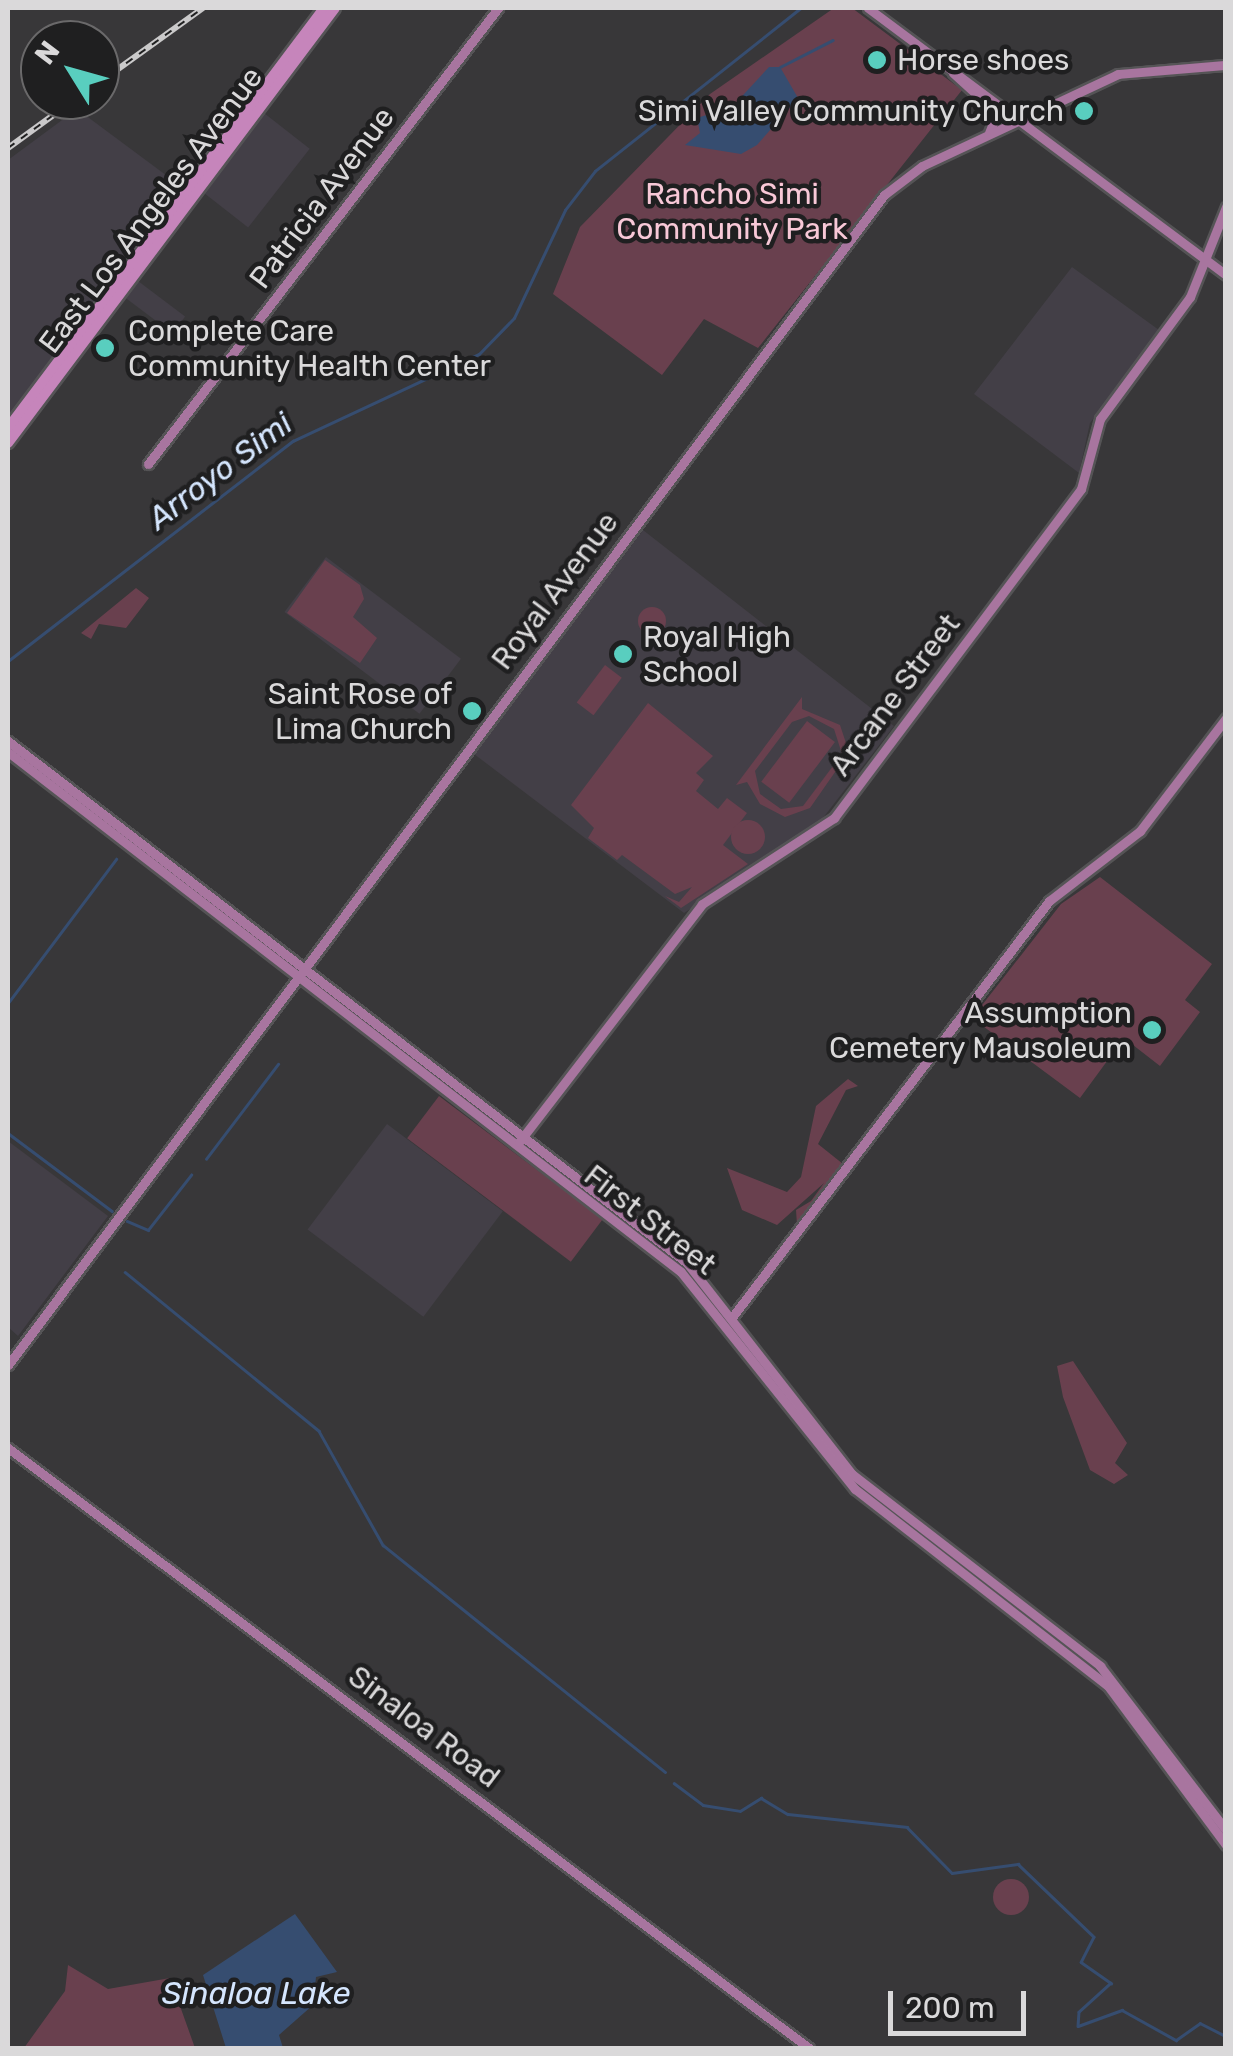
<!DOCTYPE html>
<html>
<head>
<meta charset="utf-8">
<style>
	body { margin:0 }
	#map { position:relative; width:1233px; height:2056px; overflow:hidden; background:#383739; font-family:Rubik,sans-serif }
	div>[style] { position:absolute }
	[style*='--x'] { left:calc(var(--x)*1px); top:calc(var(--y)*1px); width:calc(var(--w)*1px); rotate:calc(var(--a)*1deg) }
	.built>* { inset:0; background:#433f47; transform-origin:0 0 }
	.green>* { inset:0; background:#69404e; transform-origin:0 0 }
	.round { border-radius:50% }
	.water>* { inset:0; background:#364d70 }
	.stream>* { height:2.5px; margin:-1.25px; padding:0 1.25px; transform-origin:1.25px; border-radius:1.25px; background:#364d70 }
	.roads { filter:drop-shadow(2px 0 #555456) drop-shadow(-2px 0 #555456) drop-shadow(0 2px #555456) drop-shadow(0 -2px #555456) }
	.secondary>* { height:9px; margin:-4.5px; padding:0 4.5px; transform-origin:4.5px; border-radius:4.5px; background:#a8759f }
	.primary>* { height:10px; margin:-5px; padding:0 5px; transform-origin:5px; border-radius:5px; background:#c685bb }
	.rail>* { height:6px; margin-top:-3px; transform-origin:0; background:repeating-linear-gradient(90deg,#1f1f20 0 8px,#cac9ca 0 16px); box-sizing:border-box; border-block:2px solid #cac9ca }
	.dots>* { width:28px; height:28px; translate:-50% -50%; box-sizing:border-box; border:5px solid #1f1f20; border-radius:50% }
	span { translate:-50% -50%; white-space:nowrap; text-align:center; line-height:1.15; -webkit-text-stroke:9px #1f1f20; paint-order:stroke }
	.poi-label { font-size:30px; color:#dad9da }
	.left { translate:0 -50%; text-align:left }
	.right { translate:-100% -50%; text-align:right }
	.park-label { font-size:30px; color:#f8c8d7 }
	.street-label { font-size:30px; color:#dad9da }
	.water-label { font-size:32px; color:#d5e6fe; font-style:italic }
	.frame { position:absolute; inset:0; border:10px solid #dad9da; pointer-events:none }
	.north { position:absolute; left:20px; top:20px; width:100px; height:100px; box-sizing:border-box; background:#1f1f20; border:2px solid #6a696a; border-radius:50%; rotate:307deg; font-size:28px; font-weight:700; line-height:40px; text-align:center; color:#dad9da }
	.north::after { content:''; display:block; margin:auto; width:35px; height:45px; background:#59cebf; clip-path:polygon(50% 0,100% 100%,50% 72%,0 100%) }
	.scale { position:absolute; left:888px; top:1991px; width:138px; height:45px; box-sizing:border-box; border:5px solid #dad9da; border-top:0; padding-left:12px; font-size:30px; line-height:35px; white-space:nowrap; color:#dad9da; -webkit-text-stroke:8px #1f1f20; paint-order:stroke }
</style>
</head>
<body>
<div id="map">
	<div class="built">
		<i style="clip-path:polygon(77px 109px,182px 187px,8px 418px,8px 160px)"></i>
		<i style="left:264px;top:113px;width:58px;height:100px;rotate:38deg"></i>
		<i style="clip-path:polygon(1072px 267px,1159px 330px,1090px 423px,1079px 473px,974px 394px)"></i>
		<i style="left:138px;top:281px;width:59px;height:21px;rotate:37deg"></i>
		<i style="clip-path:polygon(643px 530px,894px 726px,816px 827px,684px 913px,474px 754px)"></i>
		<i style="left:326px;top:557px;width:169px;height:69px;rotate:37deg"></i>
		<i style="left:387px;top:1124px;width:145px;height:132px;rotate:37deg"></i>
		<i style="clip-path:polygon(8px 1141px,108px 1216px,18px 1336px,8px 1327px)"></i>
	</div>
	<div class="green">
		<i style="clip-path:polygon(834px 8px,852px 8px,962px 90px,758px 348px,704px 319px,662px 375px,553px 294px,580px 227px,710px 94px)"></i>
		<i style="clip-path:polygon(325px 560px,360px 585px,364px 599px,353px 617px,377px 638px,360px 663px,287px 613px)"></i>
		<i style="clip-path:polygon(136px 588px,149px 598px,126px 628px,99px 624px,91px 639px,81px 633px)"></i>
		<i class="round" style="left:638px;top:607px;width:28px;height:28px"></i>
		<i style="left:605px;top:665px;width:21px;height:47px;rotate:37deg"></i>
		<i style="clip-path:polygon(evenodd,802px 697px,802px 709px,840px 725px,849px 752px,810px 808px,785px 817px,760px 804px,747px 782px,736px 785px,802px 697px,809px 716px,834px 729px,842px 754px,803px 806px,781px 809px,760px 794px,755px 771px,792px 722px,809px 716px)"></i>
		<i style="clip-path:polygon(648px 703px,713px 756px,696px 773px,704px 780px,696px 791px,718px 809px,727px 798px,747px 813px,723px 845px,748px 864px,681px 908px,665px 896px,679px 902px,692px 887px,675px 894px,622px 855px,617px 860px,588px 838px,594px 828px,571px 805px)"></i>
		<i style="left:807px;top:721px;width:35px;height:76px;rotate:37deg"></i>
		<i class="round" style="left:731px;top:820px;width:34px;height:34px"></i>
		<i style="clip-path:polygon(1100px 877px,1212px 964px,1185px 1000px,1200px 1012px,1160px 1066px,1124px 1038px,1080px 1098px,972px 1018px,1061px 904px)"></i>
		<i style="clip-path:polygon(848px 1079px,858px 1086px,846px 1090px,818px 1144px,843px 1164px,797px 1225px,796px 1210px,811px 1201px,824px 1183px,777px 1225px,742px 1210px,727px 1168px,787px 1192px,801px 1177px,816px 1106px)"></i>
		<i style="left:439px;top:1096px;width:205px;height:53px;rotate:37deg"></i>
		<i style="clip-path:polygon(1073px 1361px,1127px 1443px,1115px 1463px,1128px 1475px,1114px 1484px,1090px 1470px,1063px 1397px,1057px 1366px)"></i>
		<i class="round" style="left:993px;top:1879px;width:36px;height:36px"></i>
		<i style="clip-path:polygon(68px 1965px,108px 1989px,170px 1978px,195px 2048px,24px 2048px,65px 1991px)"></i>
	</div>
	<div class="water">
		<i style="clip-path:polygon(769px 67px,780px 67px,798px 98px,757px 145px,741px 154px,685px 145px,700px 133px,697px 118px,732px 107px)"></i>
		<i style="clip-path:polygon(295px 1914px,337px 1972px,316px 1977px,313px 2005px,279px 2035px,283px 2048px,226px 2048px,203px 1975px)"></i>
	</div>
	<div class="stream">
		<i style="--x:780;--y:67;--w:59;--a:-27"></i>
		<i style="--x:8;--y:661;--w:360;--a:-37.7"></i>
		<i style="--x:293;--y:441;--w:205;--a:-25.1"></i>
		<i style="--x:479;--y:354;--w:50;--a:-45.8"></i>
		<i style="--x:514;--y:318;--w:119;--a:-64.7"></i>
		<i style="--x:565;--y:210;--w:49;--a:-52.4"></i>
		<i style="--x:595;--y:171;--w:263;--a:-38.4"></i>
		<i style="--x:8;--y:1003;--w:180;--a:-53.1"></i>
		<i style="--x:8;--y:1133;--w:130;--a:36.9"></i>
		<i style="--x:206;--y:1159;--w:119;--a:-52.8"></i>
		<i style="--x:127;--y:1221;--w:23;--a:23"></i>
		<i style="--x:148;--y:1230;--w:70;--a:-52"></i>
		<i style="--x:125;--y:1272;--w:251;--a:39.3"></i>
		<i style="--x:319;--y:1431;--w:131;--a:60.7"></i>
		<i style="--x:383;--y:1545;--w:362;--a:38.8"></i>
		<i style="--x:674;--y:1783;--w:36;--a:37"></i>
		<i style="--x:703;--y:1805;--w:37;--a:9"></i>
		<i style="--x:740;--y:1811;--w:25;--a:-32"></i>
		<i style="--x:761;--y:1798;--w:31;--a:31"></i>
		<i style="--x:788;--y:1814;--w:120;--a:6.2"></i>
		<i style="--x:907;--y:1827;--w:64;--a:45.6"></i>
		<i style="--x:952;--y:1873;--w:67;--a:-7.8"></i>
		<i style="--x:1018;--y:1864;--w:105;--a:43.8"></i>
		<i style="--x:1094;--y:1937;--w:28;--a:117"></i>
		<i style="--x:1081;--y:1962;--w:37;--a:35"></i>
		<i style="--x:1111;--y:1983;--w:43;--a:137.8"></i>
		<i style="--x:1079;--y:2012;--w:14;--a:94"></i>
		<i style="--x:1078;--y:2026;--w:47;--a:-20"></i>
		<i style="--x:1122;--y:2010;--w:62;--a:29.1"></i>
		<i style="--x:1176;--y:2040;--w:29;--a:-35"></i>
		<i style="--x:1200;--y:2023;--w:29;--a:27"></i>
	</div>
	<div class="roads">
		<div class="secondary">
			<i style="--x:868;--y:8;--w:447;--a:36.7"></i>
			<i style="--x:953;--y:73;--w:59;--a:42.3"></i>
			<i style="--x:997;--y:113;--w:22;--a:112"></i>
			<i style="--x:148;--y:464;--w:575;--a:-52.49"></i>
			<i style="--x:8;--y:741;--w:856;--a:37.55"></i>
			<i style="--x:687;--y:1263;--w:268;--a:52"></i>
			<i style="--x:852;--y:1474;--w:314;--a:37.7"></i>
			<i style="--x:1100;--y:1666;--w:207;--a:52.5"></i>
			<i style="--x:8;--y:752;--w:850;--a:37.69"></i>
			<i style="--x:681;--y:1272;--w:278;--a:51.3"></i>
			<i style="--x:855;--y:1489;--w:321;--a:37.9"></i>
			<i style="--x:1108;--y:1686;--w:198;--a:53.4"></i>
			<i style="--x:519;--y:1142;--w:300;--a:-52.4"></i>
			<i style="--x:702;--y:904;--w:158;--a:-33.1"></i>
			<i style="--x:834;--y:818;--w:411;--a:-53.1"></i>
			<i style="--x:1081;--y:489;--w:73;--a:-74.8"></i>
			<i style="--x:1100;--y:419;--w:152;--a:-53.6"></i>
			<i style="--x:1190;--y:297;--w:97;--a:-68.2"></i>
			<i style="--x:733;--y:1316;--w:522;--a:-52.71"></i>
			<i style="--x:1049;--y:901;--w:115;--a:-37.6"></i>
			<i style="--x:1140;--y:831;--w:142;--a:-52.7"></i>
			<i style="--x:8;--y:1365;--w:1462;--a:-53.18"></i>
			<i style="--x:884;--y:195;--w:48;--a:-37.3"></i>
			<i style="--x:922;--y:166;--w:217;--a:-25.1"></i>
			<i style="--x:1118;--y:74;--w:108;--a:-4.8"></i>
			<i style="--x:8;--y:1448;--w:1001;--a:36.84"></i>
		</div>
		<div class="primary">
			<i style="--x:8;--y:428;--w:526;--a:-53.04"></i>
			<i style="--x:8;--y:443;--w:544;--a:-53.07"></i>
		</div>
	</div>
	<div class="rail">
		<i style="--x:100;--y:82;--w:127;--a:-35.7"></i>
		<i style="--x:8;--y:148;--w:82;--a:-36"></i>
	</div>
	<div class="dots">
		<i style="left:877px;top:60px;background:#59cebf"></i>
		<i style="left:1084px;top:111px;background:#59cebf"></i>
		<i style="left:105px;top:348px;background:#59cebf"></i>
		<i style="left:623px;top:654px;background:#59cebf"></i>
		<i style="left:472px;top:711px;background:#59cebf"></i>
		<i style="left:1152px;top:1030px;background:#59cebf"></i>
	</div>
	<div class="poi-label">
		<span class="left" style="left:897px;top:60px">Horse shoes</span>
		<span class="right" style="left:1064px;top:111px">Simi Valley Community Church</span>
		<span class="left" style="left:128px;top:348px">Complete Care<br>Community Health Center</span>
		<span class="left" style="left:643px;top:654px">Royal High<br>School</span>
		<span class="right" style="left:452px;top:711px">Saint Rose of<br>Lima Church</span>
		<span class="right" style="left:1132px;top:1030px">Assumption<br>Cemetery Mausoleum</span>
	</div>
	<div class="park-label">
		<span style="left:732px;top:211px">Rancho Simi<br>Community Park</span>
	</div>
	<div class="street-label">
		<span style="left:322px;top:198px;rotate:-53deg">Patricia Avenue</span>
		<span style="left:151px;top:210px;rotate:-53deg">East Los Angeles Avenue</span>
		<span style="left:555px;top:591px;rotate:-53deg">Royal Avenue</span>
		<span style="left:895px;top:695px;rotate:-53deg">Arcane Street</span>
		<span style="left:650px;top:1220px;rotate:38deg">First Street</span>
		<span style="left:424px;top:1727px;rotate:37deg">Sinaloa Road</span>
	</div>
	<div class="water-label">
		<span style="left:220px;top:471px;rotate:-37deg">Arroyo Simi</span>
		<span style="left:256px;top:1993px">Sinaloa Lake</span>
	</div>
	<div class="frame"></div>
	<div class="north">N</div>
	<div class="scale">200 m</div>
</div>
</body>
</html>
